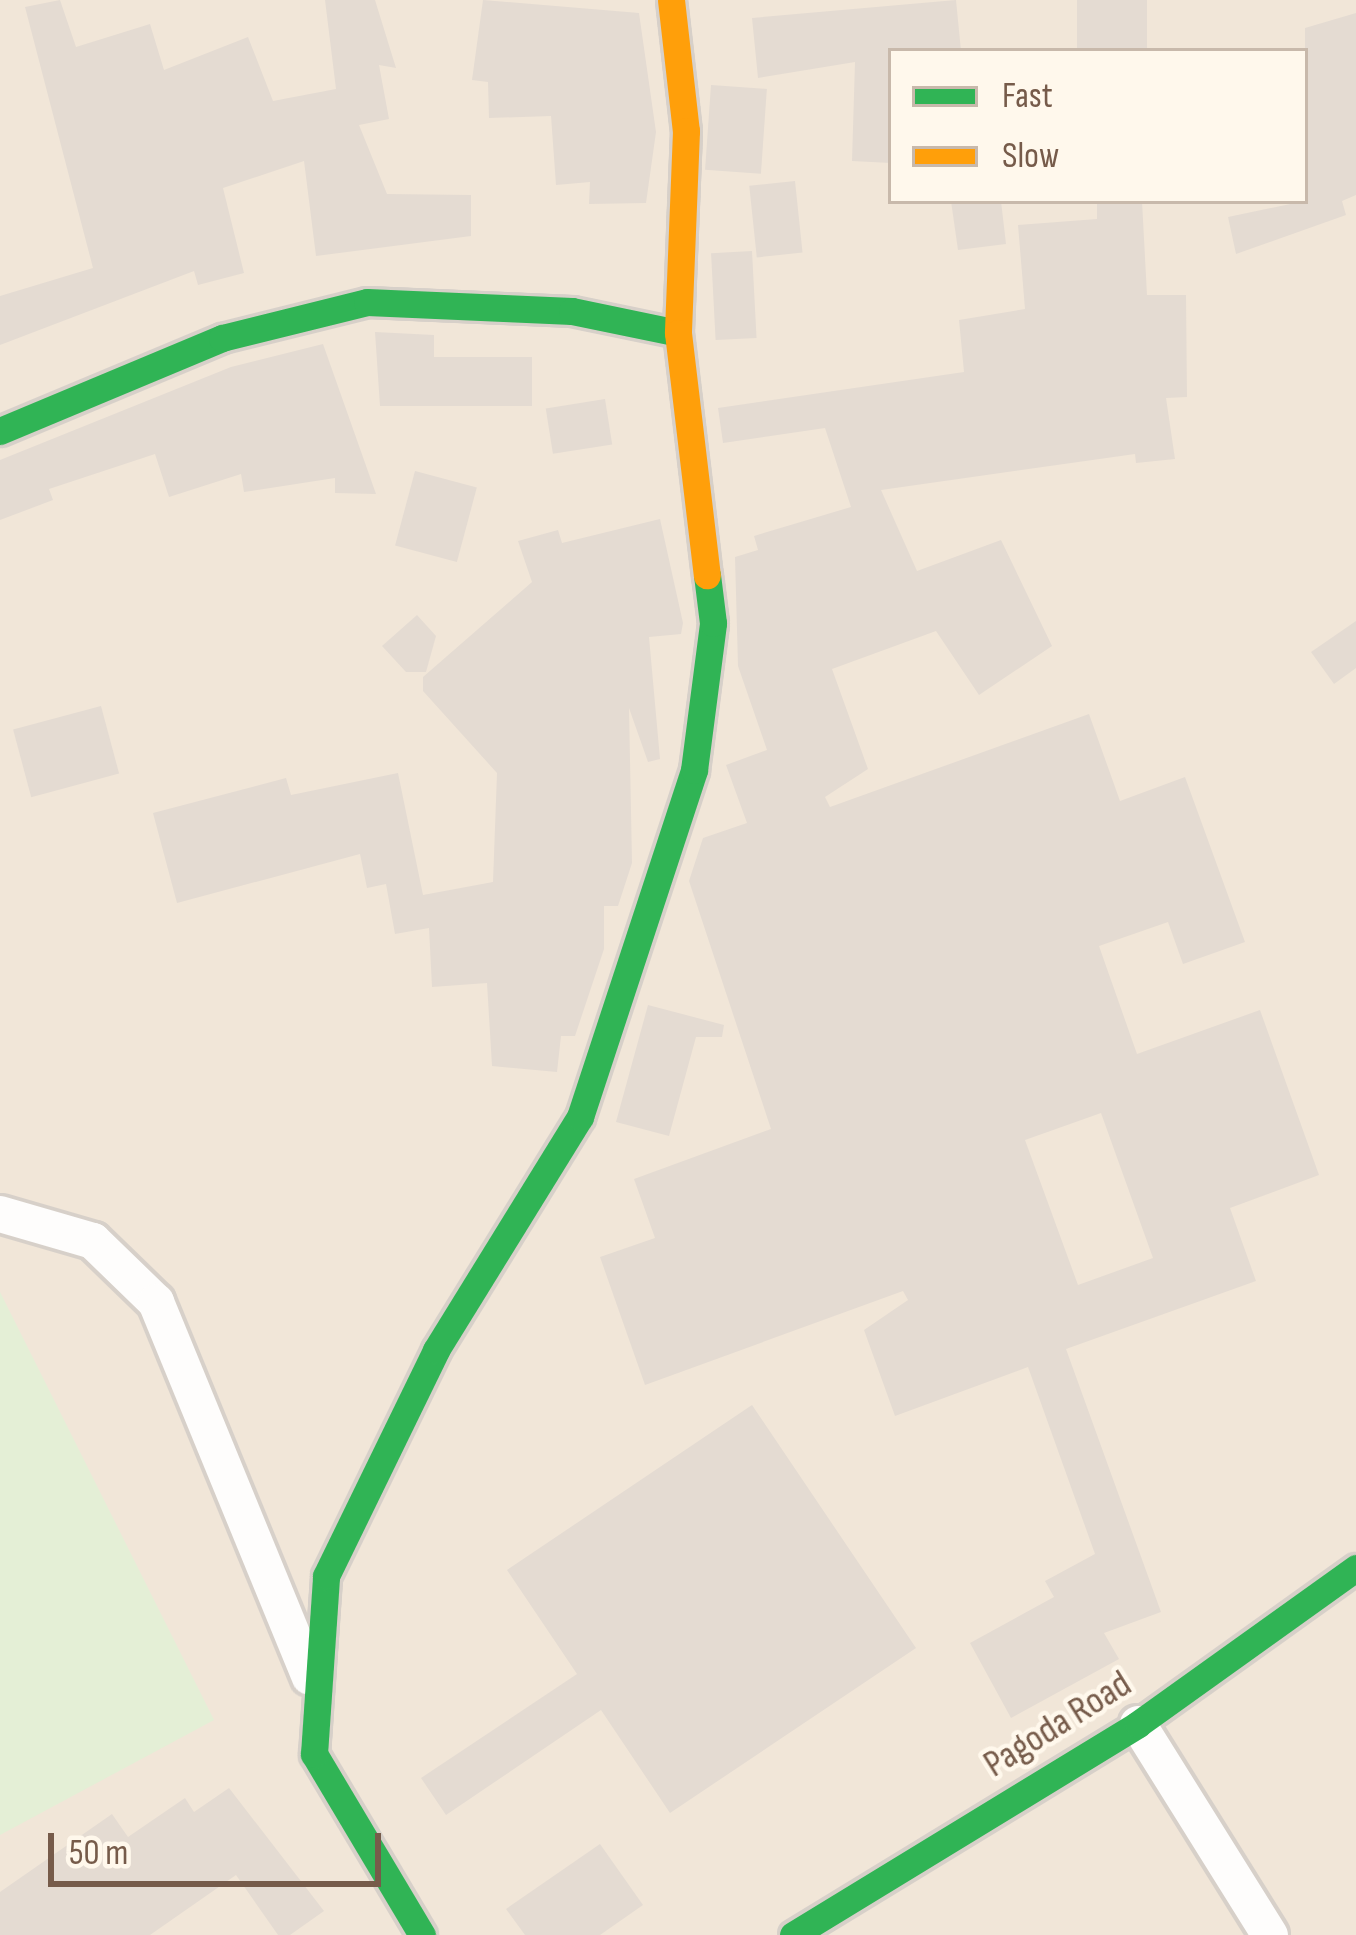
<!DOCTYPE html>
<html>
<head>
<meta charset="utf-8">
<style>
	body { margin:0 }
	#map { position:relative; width:1356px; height:1935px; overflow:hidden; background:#f8f3eb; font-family:"Sofia Sans Condensed",sans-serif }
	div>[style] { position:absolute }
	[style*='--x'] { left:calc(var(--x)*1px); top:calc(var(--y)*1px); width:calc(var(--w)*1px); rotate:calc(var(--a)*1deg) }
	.residential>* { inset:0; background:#f1e6d8 }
	.green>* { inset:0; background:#e4efd6 }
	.building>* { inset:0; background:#e4dbd2; transform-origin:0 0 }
	.roads { filter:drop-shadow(3px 0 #d7d0c9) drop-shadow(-3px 0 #d7d0c9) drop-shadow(0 3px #d7d0c9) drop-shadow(0 -3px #d7d0c9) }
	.street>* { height:36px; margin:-18px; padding:0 18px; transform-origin:18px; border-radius:18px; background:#fefdfc }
	.fast>* { height:27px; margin:-13.5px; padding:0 13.5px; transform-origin:13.5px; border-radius:13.5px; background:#30b455 }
	.slow>* { height:27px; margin:-13.5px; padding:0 13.5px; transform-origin:13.5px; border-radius:13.5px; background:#ff9f0a }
	span { translate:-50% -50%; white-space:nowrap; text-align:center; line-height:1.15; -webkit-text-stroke:9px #fff8ec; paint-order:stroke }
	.street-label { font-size:39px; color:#765b4a }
	.legend { position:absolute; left:888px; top:48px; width:420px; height:156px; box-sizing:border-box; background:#fff8ec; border:3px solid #c8b9ab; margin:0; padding:15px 21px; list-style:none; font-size:36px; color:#765b4a }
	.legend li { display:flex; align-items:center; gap:24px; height:60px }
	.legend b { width:60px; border:3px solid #c8b9ab }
	.scale { position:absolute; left:48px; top:1833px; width:333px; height:54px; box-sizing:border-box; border:6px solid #765b4a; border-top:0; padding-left:15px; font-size:36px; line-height:42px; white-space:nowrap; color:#765b4a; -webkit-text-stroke:9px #fff8ec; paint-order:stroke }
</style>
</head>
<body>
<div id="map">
	<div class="residential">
		<i style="clip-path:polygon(evenodd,0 0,1356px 0,1356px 1935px,0 1935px,0 0,891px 51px,1305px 51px,1305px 201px,891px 201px,891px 51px)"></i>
	</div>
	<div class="green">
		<i style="clip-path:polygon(0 1292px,214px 1720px,0 1835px)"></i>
	</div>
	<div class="building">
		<i style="clip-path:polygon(60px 0,76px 47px,150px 24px,164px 70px,248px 37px,273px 101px,336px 89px,325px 0,375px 0,396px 68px,379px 65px,389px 119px,359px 125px,387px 194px,471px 195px,471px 236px,316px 256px,304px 161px,223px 188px,244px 273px,198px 285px,194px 271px,0 345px,0 296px,93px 268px,25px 7px)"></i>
		<i style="clip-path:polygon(483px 0,639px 13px,656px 132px,646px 203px,589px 204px,590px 182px,556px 185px,551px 116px,489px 118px,488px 82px,472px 80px)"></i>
		<i style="clip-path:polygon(956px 0,961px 51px,891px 51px,891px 163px,852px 161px,855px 62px,758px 78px,752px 18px)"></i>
		<i style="left:1077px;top:0;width:70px;height:51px"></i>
		<i style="clip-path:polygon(1356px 13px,1356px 195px,1342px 201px,1346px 215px,1236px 254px,1228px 217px,1305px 201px,1305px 28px)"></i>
		<i style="left:711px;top:85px;width:56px;height:85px;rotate:4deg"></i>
		<i style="left:795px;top:181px;width:72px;height:46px;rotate:84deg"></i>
		<i style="clip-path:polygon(951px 201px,1001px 201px,1006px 244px,958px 250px)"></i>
		<i style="clip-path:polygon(evenodd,1097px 201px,1142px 201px,1147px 295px,1186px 295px,1187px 397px,1166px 398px,1175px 459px,1136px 463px,1135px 454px,881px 490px,917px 571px,1001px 540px,1052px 646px,979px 695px,936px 631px,832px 669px,868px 769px,825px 797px,830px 807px,1089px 714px,1120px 801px,1185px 777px,1245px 942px,1183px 964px,1168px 922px,1099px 946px,1137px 1054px,1260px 1010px,1319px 1175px,1230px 1208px,1256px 1281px,1066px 1349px,1161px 1612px,1104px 1633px,1119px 1659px,1011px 1718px,970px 1643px,1054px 1597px,1045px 1581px,1095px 1554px,1028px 1367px,895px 1416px,864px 1330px,908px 1300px,903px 1291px,645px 1385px,600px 1257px,655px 1238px,634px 1179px,771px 1129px,689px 881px,703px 838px,747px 823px,726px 765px,767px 750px,738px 666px,735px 557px,758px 550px,754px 536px,851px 507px,825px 428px,723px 443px,718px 408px,964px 372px,959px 320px,1025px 309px,1018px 225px,1097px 219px,1097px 201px,1101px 1113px,1153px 1258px,1078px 1285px,1025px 1140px,1101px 1113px)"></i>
		<i style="left:752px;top:251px;width:87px;height:41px;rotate:87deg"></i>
		<i style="clip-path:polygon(375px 332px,434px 335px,434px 357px,532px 357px,532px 406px,380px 406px)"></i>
		<i style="clip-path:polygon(323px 344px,376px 494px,335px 493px,335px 478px,244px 492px,241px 474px,169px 497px,155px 454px,49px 489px,53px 500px,0 520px,0 460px,231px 367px)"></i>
		<i style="left:605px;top:399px;width:46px;height:60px;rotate:81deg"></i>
		<i style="left:415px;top:471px;width:64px;height:77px;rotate:15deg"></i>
		<i style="clip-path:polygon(660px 519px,683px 623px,681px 634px,649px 637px,660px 759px,648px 762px,629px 708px,632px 863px,618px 906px,604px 906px,604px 949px,575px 1036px,561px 1036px,557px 1072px,492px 1066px,487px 983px,432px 987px,429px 928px,395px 934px,386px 884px,367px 888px,360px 854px,177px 903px,153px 813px,286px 778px,291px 795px,398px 773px,423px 895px,493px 882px,497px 773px,423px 691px,423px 677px,532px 582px,518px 541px,558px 530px,562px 543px)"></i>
		<i style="clip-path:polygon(417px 615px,436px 636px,426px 672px,406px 672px,382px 646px)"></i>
		<i style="clip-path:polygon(1356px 621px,1356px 668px,1334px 684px,1311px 652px)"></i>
		<i style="left:101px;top:706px;width:70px;height:91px;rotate:75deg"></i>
		<i style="clip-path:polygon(648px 1005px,724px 1025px,722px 1037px,696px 1037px,669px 1136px,616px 1122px)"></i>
		<i style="clip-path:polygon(752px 1405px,916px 1648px,670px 1813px,601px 1710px,446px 1815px,421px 1778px,577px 1674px,507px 1570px)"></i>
		<i style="clip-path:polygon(229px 1788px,324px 1911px,290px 1935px,278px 1935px,236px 1875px,150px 1935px,0 1935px,0 1892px,112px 1814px,128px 1837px,185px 1798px,194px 1812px)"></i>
		<i style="clip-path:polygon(600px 1844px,643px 1905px,600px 1935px,525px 1935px,506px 1909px)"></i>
	</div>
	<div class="roads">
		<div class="street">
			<i style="--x:0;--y:1214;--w:97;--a:16.2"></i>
			<i style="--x:93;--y:1241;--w:88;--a:44.1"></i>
			<i style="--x:156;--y:1302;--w:405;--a:67.7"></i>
			<i style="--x:1138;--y:1724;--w:249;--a:58"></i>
		</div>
		<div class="fast">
			<i style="--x:0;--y:431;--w:241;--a:-22.7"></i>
			<i style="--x:222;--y:338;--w:149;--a:-13.9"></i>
			<i style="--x:367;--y:302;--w:205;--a:2.5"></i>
			<i style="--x:572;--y:311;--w:108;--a:11.7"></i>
			<i style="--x:422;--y:1935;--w:211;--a:-120.8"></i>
			<i style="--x:314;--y:1754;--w:178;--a:-86.1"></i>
			<i style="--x:326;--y:1576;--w:251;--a:-64"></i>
			<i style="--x:436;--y:1350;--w:274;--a:-58.3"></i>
			<i style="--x:580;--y:1117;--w:365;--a:-71.8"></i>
			<i style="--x:694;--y:770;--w:148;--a:-82.6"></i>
			<i style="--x:713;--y:623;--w:48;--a:-97.1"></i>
			<i style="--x:793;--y:1935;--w:404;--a:-31.4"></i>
			<i style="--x:1138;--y:1724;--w:268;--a:-35.6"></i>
		</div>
		<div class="slow">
			<i style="--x:671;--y:0;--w:132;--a:83.5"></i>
			<i style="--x:686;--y:131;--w:202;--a:92.3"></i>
			<i style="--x:678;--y:333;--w:244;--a:83.2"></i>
		</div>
	</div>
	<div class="street-label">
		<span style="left:1058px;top:1725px;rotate:-32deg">Pagoda Road</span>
	</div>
	<ul class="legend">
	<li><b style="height:15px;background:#30b455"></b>Fast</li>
	<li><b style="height:15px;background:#ff9f0a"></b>Slow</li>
	</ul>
	<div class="scale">50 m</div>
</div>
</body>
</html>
